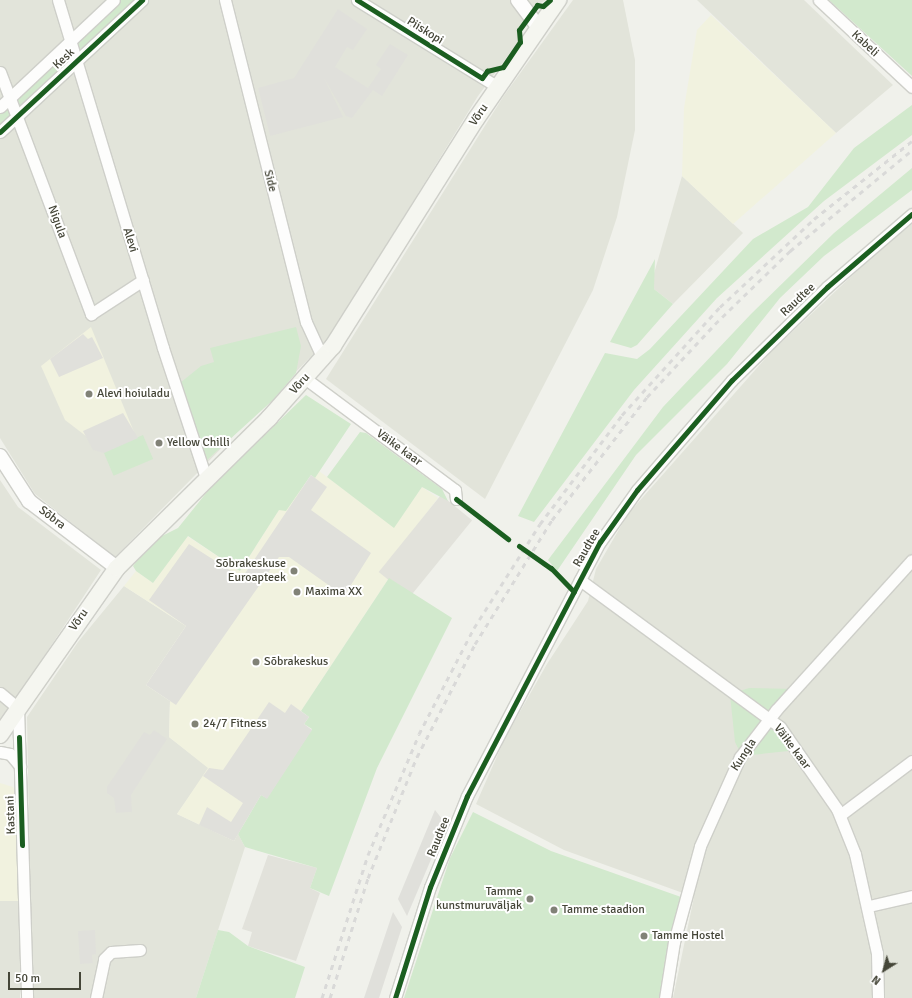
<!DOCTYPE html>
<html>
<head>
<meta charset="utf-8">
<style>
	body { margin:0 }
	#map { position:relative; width:912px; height:998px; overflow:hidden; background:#f0f1eb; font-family:Signika,sans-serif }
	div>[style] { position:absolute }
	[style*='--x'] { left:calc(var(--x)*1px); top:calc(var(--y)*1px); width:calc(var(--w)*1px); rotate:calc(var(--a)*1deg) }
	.residential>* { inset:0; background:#e2e4da; transform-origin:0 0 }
	.commercial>* { inset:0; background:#f1f2df }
	.industrial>* { inset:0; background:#e2e2db; transform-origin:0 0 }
	.green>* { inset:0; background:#d2e9cd; transform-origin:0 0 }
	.parking>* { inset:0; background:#e0e0db }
	.roads { filter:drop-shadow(1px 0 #cecfc9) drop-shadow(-1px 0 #cecfc9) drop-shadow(0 1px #cecfc9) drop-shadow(0 -1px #cecfc9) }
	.minor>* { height:11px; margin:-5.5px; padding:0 5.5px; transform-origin:5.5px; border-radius:5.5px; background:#fdfdfc }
	.tertiary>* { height:14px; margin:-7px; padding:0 7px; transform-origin:7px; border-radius:7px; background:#fdfdfc }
	.secondary>* { height:16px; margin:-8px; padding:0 8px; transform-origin:8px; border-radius:8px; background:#f5f6f0 }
	.rail>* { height:3px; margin-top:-1.5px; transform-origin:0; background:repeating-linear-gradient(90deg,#d9d9d8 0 5px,transparent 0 10px) }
	.cycleway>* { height:5px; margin:-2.5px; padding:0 2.5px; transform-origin:2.5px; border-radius:2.5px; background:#1b5e20 }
	.dots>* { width:11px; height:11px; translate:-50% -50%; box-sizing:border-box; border:2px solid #fff; border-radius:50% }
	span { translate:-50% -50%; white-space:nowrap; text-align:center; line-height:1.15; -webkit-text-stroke:4px #fff; paint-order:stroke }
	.street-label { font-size:12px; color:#454638 }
	.poi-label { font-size:12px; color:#454638 }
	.left { translate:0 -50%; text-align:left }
	.right { translate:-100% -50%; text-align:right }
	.north { position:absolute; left:864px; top:950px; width:40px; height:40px; -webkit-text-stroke:3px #fff; paint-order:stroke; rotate:217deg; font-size:11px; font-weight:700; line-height:16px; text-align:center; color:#454638 }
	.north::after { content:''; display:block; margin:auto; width:14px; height:18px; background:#454638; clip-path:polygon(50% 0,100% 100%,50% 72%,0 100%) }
	.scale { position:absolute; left:8px; top:972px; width:73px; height:18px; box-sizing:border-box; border:2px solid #454638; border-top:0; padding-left:5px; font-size:12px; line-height:14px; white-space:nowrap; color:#454638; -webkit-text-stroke:3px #fff; paint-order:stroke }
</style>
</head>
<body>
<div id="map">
	<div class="residential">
		<i style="clip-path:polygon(0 0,546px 0,537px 5px,519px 30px,522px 37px,478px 96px,330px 337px,115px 557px,35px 494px,0 438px)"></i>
		<i style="clip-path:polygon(573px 0,623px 0,635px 60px,635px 130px,617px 217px,593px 290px,485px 499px,326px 379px,503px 97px)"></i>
		<i style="clip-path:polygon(697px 0,804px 0,893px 85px,836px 133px)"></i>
		<i style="clip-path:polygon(682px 176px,743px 233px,673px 304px,654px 289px,653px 277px)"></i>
		<i style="clip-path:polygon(912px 224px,912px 998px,673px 998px,694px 897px,564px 850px,476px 804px,505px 738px,547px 664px,588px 601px,596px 569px,628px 514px,771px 352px,892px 238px)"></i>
		<i style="clip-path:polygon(0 480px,18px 507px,101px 570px,0 723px)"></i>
		<i style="clip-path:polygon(124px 586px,186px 626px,146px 685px,170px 701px,169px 737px,209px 768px,177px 814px,234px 841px,238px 834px,245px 847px,196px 998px,32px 998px,27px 717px,78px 642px)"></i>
		<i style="left:0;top:901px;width:20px;height:97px"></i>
	</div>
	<div class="commercial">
		<i style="clip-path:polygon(711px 15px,836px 133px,733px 224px,682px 176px,684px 108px,697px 30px)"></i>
		<i style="clip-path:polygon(91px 327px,134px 432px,99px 446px,65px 420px,41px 366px)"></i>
		<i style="clip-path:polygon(319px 471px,394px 527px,422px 487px,438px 498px,381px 573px,389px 578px,301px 711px,234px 841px,177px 814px,208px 768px,169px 737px,170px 701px,146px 685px,186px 626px,124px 586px,136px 571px,153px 583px,187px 536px,240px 571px,279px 510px)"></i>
		<i style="clip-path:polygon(0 783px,13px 787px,16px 793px,20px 901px,0 901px)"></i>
	</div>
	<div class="industrial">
		<i style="left:441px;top:495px;width:40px;height:99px;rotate:39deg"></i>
		<i style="clip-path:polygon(268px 855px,317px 868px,310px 888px,320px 893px,296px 961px,248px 946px,252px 932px,242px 929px)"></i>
	</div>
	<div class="green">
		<i style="clip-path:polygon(114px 0,142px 0,0 132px,0 107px)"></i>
		<i style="clip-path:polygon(829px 0,912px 0,912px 76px)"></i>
		<i style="clip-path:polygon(912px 105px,912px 135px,824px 201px,717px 298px,634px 390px,534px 522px,518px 516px,605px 353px,637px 359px,650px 349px,753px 239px,808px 207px,854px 148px)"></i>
		<i style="clip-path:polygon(912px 168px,912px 190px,824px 256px,780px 298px,727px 364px,636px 455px,557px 571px,548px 560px,663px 407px,751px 314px,834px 233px)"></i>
		<i style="clip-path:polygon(655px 259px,654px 289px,673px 304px,637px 345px,631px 348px,610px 342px)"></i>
		<i style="clip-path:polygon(296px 327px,301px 346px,296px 373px,273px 400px,207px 460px,180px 383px,201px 366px,214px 362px,210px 348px)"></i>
		<i style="clip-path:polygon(306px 395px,351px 424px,315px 478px,311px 475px,286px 511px,279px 510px,240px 571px,188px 536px,153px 583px,136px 571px,133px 566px,141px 556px,158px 538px,178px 528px,211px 487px)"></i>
		<i style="clip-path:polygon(360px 432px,366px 433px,442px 489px,448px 501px,422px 487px,394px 528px,327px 477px)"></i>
		<i style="left:143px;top:435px;width:26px;height:43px;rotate:67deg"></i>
		<i style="clip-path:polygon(389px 578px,452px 618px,377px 768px,329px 896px,310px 888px,317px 868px,245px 847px,238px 834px,261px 795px,267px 798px,312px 729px,304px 724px,309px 717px,301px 711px)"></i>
		<i style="clip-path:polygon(729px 686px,737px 692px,749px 688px,795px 689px,770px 718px,798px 750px,742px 756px,735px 742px)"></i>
		<i style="clip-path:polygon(473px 812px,551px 851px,681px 897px,669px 940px,661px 998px,404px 998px,450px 858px)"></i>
		<i style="clip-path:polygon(218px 930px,229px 932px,248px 946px,305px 967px,295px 998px,196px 998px)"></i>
	</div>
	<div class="parking">
		<i style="clip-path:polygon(338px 9px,367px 29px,353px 50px,347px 47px,335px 67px,368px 88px,381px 69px,376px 65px,390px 44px,408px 55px,382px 96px,373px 90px,352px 118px,346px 116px,324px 78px,343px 117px,270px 136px,258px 88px,294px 78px)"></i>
		<i style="clip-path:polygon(83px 334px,88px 339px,92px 337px,103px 358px,59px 377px,50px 359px)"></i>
		<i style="clip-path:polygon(123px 413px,138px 438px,104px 453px,93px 450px,83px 431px)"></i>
		<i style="clip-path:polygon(311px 475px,327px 487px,311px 510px,371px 553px,344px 596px,289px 557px,279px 557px,176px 705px,146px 685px,186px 626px,149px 600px,189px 544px,242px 578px)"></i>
		<i style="clip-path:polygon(269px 702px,285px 713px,291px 704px,309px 717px,304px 724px,312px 730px,267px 799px,261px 795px,234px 841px,199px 825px,207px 807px,231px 822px,243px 803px,203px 776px,209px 768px,223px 770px)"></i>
		<i style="clip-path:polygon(154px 730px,167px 739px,131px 795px,132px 812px,116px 813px,114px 798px,107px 793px,107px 787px,144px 732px,150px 735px)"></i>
		<i style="clip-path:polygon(435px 810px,446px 824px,407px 916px,398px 899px)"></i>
		<i style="clip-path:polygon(393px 912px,402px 927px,379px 998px,364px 998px)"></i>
		<i style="clip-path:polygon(95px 930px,96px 954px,92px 955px,93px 963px,80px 964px,78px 931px)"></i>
	</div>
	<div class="roads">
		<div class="minor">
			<i style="--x:58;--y:0;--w:363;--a:73.2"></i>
			<i style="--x:163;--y:348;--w:137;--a:71.7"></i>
			<i style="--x:225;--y:0;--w:332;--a:75.9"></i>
			<i style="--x:306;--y:322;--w:41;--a:65.3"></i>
			<i style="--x:357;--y:0;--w:166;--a:31.7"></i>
			<i style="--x:819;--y:0;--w:127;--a:43.1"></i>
			<i style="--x:0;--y:72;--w:259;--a:69.4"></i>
			<i style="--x:91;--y:314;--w:62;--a:-33.2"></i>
			<i style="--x:0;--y:107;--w:156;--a:-43.2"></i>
			<i style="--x:0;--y:132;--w:194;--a:-42.9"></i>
			<i style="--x:306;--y:379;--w:186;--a:36.7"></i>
			<i style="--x:455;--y:490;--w:9;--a:84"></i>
			<i style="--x:580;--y:580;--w:248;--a:36.3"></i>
			<i style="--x:780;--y:727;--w:100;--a:55.2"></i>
			<i style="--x:837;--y:809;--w:48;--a:68.2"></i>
			<i style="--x:855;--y:854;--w:101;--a:77.5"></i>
			<i style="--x:877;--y:953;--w:45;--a:88.7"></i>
			<i style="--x:0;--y:693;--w:23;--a:40"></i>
			<i style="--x:18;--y:708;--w:290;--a:88.2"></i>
			<i style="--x:0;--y:752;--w:10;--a:11"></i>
			<i style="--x:10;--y:754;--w:16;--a:50"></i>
			<i style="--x:840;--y:815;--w:90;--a:-36.9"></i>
			<i style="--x:869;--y:906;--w:44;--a:-13.1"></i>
			<i style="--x:96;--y:998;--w:40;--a:-78"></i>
			<i style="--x:104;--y:959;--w:10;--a:-45"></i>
			<i style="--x:111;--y:952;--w:29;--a:-4"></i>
			<i style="--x:395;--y:998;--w:116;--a:-72.5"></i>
			<i style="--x:430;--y:887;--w:98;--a:-67.9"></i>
			<i style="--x:467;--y:796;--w:287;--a:-62.4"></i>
			<i style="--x:600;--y:542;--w:64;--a:-54.6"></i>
			<i style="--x:637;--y:490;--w:145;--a:-49.2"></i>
			<i style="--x:732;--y:380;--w:133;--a:-44.4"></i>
			<i style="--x:827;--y:287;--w:112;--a:-40.7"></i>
			<i style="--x:665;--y:998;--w:57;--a:-80.9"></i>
			<i style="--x:674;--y:942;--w:99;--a:-74.8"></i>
			<i style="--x:700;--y:846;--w:98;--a:-65.8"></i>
			<i style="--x:740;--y:757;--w:59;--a:-52.5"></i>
			<i style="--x:776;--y:710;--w:202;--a:-47.8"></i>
		</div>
		<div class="tertiary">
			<i style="--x:518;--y:0;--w:35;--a:53"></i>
			<i style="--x:0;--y:456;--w:54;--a:57.2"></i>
			<i style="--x:29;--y:501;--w:111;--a:37.3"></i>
		</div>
		<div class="secondary">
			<i style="--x:0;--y:735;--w:204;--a:-55"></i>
			<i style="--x:117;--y:568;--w:214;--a:-44.6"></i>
			<i style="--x:269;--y:418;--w:96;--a:-48.4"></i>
			<i style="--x:333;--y:346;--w:268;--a:-57.8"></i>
			<i style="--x:476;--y:119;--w:145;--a:-55.4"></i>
		</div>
	</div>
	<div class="rail">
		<i style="--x:322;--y:998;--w:150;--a:-72.2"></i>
		<i style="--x:368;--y:855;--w:131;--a:-67.1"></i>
		<i style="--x:419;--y:734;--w:119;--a:-62.6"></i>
		<i style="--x:474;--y:628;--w:123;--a:-57.6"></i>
		<i style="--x:540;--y:524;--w:136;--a:-53"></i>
		<i style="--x:622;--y:415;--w:146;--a:-47.8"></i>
		<i style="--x:720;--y:307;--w:129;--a:-43.1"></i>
		<i style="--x:814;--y:219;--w:125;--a:-38.5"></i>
		<i style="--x:330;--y:998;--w:126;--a:-72.4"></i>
		<i style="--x:368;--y:878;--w:131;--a:-68"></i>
		<i style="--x:417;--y:757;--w:127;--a:-62.8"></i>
		<i style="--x:475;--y:644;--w:146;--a:-58.2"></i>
		<i style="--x:552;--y:520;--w:155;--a:-52.3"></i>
		<i style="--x:647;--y:397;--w:100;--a:-47"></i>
		<i style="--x:715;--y:324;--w:105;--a:-44.2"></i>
		<i style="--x:790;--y:251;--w:158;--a:-39.6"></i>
	</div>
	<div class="cycleway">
		<i style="--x:357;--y:0;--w:147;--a:32"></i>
		<i style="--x:482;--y:78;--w:9;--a:-54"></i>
		<i style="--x:487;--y:71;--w:16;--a:-14"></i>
		<i style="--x:503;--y:67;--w:30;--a:-56"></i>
		<i style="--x:520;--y:42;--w:12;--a:-95"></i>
		<i style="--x:519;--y:30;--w:31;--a:-54"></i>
		<i style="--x:537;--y:5;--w:6;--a:9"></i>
		<i style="--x:543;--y:6;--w:9;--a:-41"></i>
		<i style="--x:0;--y:132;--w:194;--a:-42.9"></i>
		<i style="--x:456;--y:499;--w:66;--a:37.6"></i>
		<i style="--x:519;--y:546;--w:39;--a:35"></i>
		<i style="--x:551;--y:568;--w:33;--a:46"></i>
		<i style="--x:19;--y:737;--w:108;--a:88.4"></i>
		<i style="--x:395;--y:998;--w:116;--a:-72.5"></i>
		<i style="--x:430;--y:887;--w:98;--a:-67.9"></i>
		<i style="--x:467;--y:796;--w:287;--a:-62.4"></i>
		<i style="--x:600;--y:542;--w:64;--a:-54.6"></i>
		<i style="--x:637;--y:490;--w:145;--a:-49.2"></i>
		<i style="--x:732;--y:380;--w:133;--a:-44.4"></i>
		<i style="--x:827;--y:287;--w:112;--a:-40.7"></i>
	</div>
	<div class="dots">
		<i style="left:89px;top:394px;background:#818277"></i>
		<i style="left:159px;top:443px;background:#818277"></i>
		<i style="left:294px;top:571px;background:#818277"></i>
		<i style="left:297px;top:592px;background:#818277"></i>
		<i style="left:256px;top:662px;background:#818277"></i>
		<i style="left:195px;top:724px;background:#818277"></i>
		<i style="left:530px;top:899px;background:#818277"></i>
		<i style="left:554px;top:910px;background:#818277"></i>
		<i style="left:644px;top:936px;background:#818277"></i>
	</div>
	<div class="street-label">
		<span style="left:425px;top:31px;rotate:32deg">Piiskopi</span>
		<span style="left:865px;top:44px;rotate:43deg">Kabeli</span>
		<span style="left:64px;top:59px;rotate:-43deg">Kesk</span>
		<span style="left:479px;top:115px;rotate:-56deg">Võru</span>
		<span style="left:270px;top:181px;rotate:76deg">Side</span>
		<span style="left:57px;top:222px;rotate:70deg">Nigula</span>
		<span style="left:130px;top:240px;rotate:73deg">Alevi</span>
		<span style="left:798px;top:300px;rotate:-43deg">Raudtee</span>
		<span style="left:300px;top:384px;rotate:-48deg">Võru</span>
		<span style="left:399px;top:448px;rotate:36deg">Väike kaar</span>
		<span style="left:52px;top:518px;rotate:37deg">Sõbra</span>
		<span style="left:587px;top:548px;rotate:-60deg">Raudtee</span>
		<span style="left:79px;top:620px;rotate:-55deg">Võru</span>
		<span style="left:792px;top:747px;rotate:53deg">Väike kaar</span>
		<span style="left:744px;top:755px;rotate:-57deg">Kungla</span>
		<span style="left:11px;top:815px;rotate:-92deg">Kastani</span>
		<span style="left:439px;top:837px;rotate:-68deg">Raudtee</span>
	</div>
	<div class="poi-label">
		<span class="left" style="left:97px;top:394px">Alevi hoiuladu</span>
		<span class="left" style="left:167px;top:443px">Yellow Chilli</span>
		<span class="right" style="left:286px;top:571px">Sõbrakeskuse<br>Euroapteek</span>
		<span class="left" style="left:305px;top:592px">Maxima XX</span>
		<span class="left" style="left:264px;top:662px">Sõbrakeskus</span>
		<span class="left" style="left:203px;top:724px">24/7 Fitness</span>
		<span class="right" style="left:522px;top:899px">Tamme<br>kunstmuruväljak</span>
		<span class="left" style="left:562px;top:910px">Tamme staadion</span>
		<span class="left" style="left:652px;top:936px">Tamme Hostel</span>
	</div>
	<div class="north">N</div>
	<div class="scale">50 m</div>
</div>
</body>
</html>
